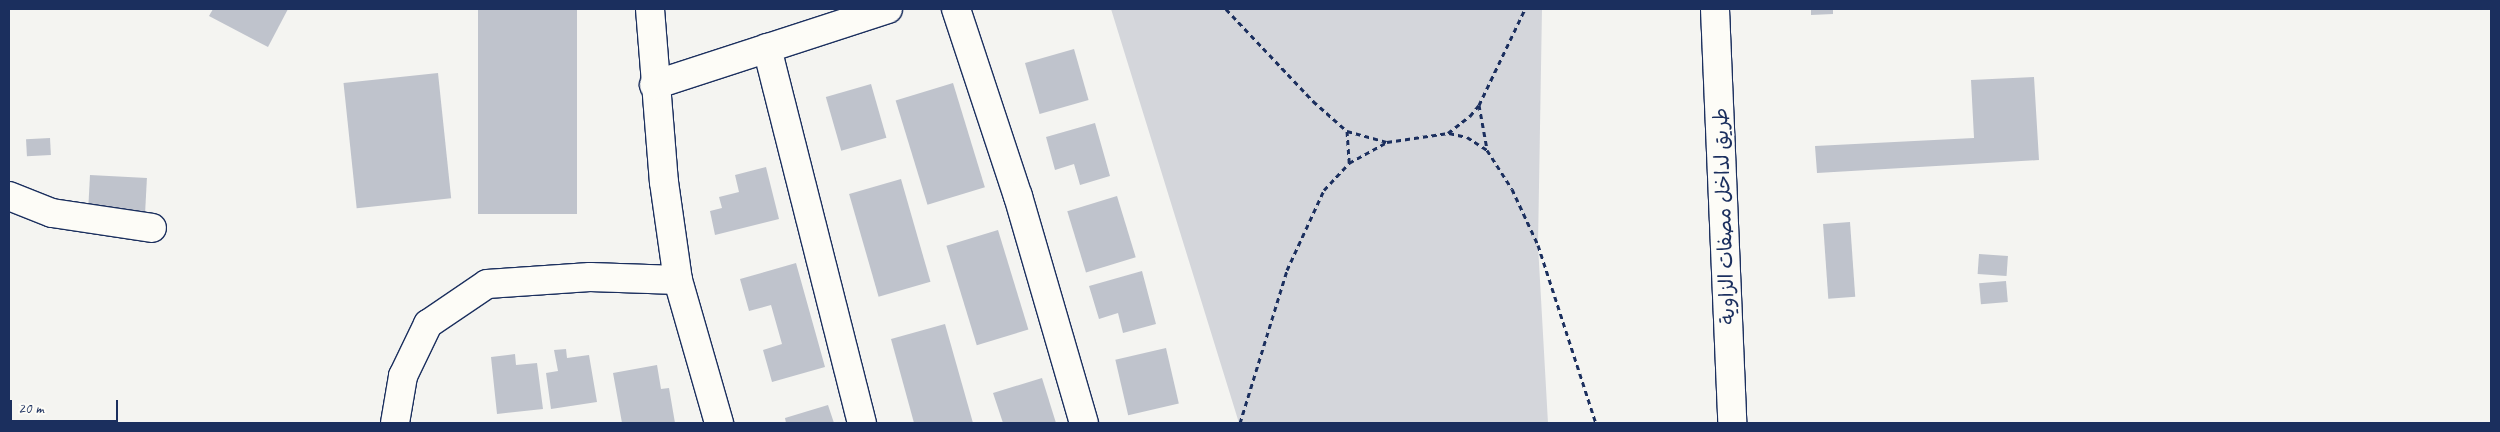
<!DOCTYPE html>
<html>
<head>
<meta charset="utf-8">
<style>
	body { margin:0 }
	#map { position:relative; width:2500px; height:432px; overflow:hidden; background:#f4f4f1; font-family:Caveat,"Playpen Sans Arabic",sans-serif }
	div>[style] { position:absolute }
	[style*='--x'] { left:calc(var(--x)*1px); top:calc(var(--y)*1px); width:calc(var(--w)*1px); rotate:calc(var(--a)*1deg) }
	.green>* { inset:0; background:#d4d6db }
	.building>* { inset:0; background:#bfc3cc; transform-origin:0 0 }
	.path>* { height:3px; margin-top:-1.5px; transform-origin:0; background:repeating-linear-gradient(90deg,#1b2f5e 0 5px,transparent 0 9px) }
	.roads { filter:drop-shadow(1px 0 #1b2f5e) drop-shadow(-1px 0 #1b2f5e) drop-shadow(0 1px #1b2f5e) drop-shadow(0 -1px #1b2f5e) }
	.street>* { height:28px; margin:-14px; padding:0 14px; transform-origin:14px; border-radius:14px; background:#fdfcf7 }
	.secondary>* { height:28px; margin:-14px; padding:0 14px; transform-origin:14px; border-radius:14px; background:#fdfcf7 }
	span { translate:-50% -50%; white-space:nowrap; text-align:center; line-height:1.15; -webkit-text-stroke:4.5px #fdfcf7; paint-order:stroke }
	.street-label { font-size:20px; color:#1b2f5e }
	.frame { position:absolute; inset:0; border:10px solid #1b2f5e; pointer-events:none }
	.scale { position:absolute; left:10px; top:400px; width:108px; height:22px; box-sizing:border-box; border:2px solid #1b2f5e; border-top:0; padding-left:6px; font-size:15px; line-height:18px; white-space:nowrap; color:#1b2f5e; -webkit-text-stroke:4px #fdfcf7; paint-order:stroke }
</style>
</head>
<body>
<div id="map">
	<div class="green">
		<i style="clip-path:polygon(1111px 9px,1542px 9px,1538px 245px,1548px 423px,1239px 423px)"></i>
	</div>
	<div class="building">
		<i style="clip-path:polygon(213px 9px,288px 9px,268px 47px,209px 16px)"></i>
		<i style="left:478px;top:9px;width:99px;height:205px"></i>
		<i style="clip-path:polygon(1811px 9px,1833px 9px,1833px 14px,1811px 15px)"></i>
		<i style="left:1074px;top:49px;width:53px;height:51px;rotate:74deg"></i>
		<i style="left:438px;top:73px;width:126px;height:95px;rotate:84deg"></i>
		<i style="clip-path:polygon(2034px 77px,2039px 160px,1817px 173px,1815px 146px,1974px 138px,1971px 80px)"></i>
		<i style="left:953px;top:83px;width:109px;height:60px;rotate:73deg"></i>
		<i style="left:871px;top:84px;width:56px;height:47px;rotate:74deg"></i>
		<i style="clip-path:polygon(1095px 123px,1110px 176px,1080px 185px,1074px 164px,1055px 170px,1046px 137px)"></i>
		<i style="left:50px;top:138px;width:17px;height:24px;rotate:87deg"></i>
		<i style="clip-path:polygon(766px 167px,779px 219px,715px 235px,710px 211px,722px 208px,719px 197px,739px 192px,735px 175px)"></i>
		<i style="left:90px;top:175px;width:57px;height:41px;rotate:3deg"></i>
		<i style="left:901px;top:179px;width:107px;height:54px;rotate:74deg"></i>
		<i style="left:1117px;top:196px;width:64px;height:52px;rotate:73deg"></i>
		<i style="left:1850px;top:222px;width:75px;height:27px;rotate:86deg"></i>
		<i style="left:998px;top:230px;width:104px;height:54px;rotate:73deg"></i>
		<i style="left:1979px;top:254px;width:29px;height:20px;rotate:4deg"></i>
		<i style="clip-path:polygon(796px 263px,825px 367px,772px 382px,763px 350px,782px 344px,771px 305px,749px 311px,740px 279px)"></i>
		<i style="clip-path:polygon(1142px 271px,1156px 324px,1123px 333px,1118px 313px,1099px 319px,1089px 286px)"></i>
		<i style="left:2006px;top:281px;width:21px;height:27px;rotate:85deg"></i>
		<i style="clip-path:polygon(945px 324px,973px 423px,914px 423px,891px 339px)"></i>
		<i style="left:1166px;top:348px;width:57px;height:52px;rotate:77deg"></i>
		<i style="clip-path:polygon(566px 349px,567px 358px,589px 355px,597px 402px,551px 409px,546px 373px,558px 371px,554px 350px)"></i>
		<i style="clip-path:polygon(515px 354px,516px 365px,537px 363px,543px 409px,497px 414px,491px 357px)"></i>
		<i style="clip-path:polygon(657px 365px,661px 389px,669px 388px,675px 423px,622px 423px,613px 373px)"></i>
		<i style="clip-path:polygon(1042px 378px,1056px 423px,1003px 423px,993px 393px)"></i>
		<i style="clip-path:polygon(828px 405px,834px 423px,786px 423px,785px 418px)"></i>
	</div>
	<div class="path">
		<i style="--x:1226;--y:9;--w:127;--a:46.6"></i>
		<i style="--x:1313;--y:101;--w:45;--a:41.4"></i>
		<i style="--x:1347;--y:131;--w:41;--a:15.4"></i>
		<i style="--x:1387;--y:142;--w:62;--a:-8.4"></i>
		<i style="--x:1448;--y:133;--w:28;--a:-38"></i>
		<i style="--x:1470;--y:116;--w:14;--a:-51"></i>
		<i style="--x:1479;--y:105;--w:106;--a:-64.4"></i>
		<i style="--x:1479;--y:105;--w:45;--a:79.7"></i>
		<i style="--x:1347;--y:131;--w:32;--a:86"></i>
		<i style="--x:1449;--y:133;--w:18;--a:13"></i>
		<i style="--x:1467;--y:137;--w:24;--a:33"></i>
		<i style="--x:1487;--y:150;--w:46;--a:57.3"></i>
		<i style="--x:1512;--y:189;--w:62;--a:65.1"></i>
		<i style="--x:1538;--y:245;--w:187;--a:72"></i>
		<i style="--x:1240;--y:423;--w:160;--a:-72.9"></i>
		<i style="--x:1287;--y:270;--w:88;--a:-65.2"></i>
		<i style="--x:1324;--y:190;--w:37;--a:-47"></i>
		<i style="--x:1349;--y:163;--w:43;--a:-28.9"></i>
	</div>
	<div class="roads">
		<div class="street">
			<i style="--x:650;--y:9;--w:174;--a:85.4"></i>
			<i style="--x:664;--y:182;--w:99;--a:81.9"></i>
			<i style="--x:678;--y:280;--w:149;--a:74"></i>
			<i style="--x:956;--y:9;--w:197;--a:71.7"></i>
			<i style="--x:1018;--y:196;--w:236;--a:73.8"></i>
			<i style="--x:767;--y:48;--w:387;--a:75.8"></i>
			<i style="--x:654;--y:85;--w:246;--a:-18"></i>
			<i style="--x:9;--y:196;--w:46;--a:21.6"></i>
			<i style="--x:52;--y:213;--w:101;--a:8.5"></i>
			<i style="--x:395;--y:423;--w:48;--a:-80.3"></i>
			<i style="--x:403;--y:376;--w:58;--a:-64.3"></i>
			<i style="--x:428;--y:324;--w:71;--a:-34.1"></i>
			<i style="--x:487;--y:284;--w:103;--a:-3.9"></i>
			<i style="--x:590;--y:277;--w:88;--a:2"></i>
		</div>
		<div class="secondary">
			<i style="--x:1715;--y:9;--w:414;--a:87.6"></i>
		</div>
	</div>
	<div class="street-label">
		<span style="left:1724px;top:216px;rotate:-92deg">طريق لداخل مصفات الزاوية</span>
	</div>
	<div class="frame"></div>
	<div class="scale">20 m</div>
</div>
</body>
</html>
